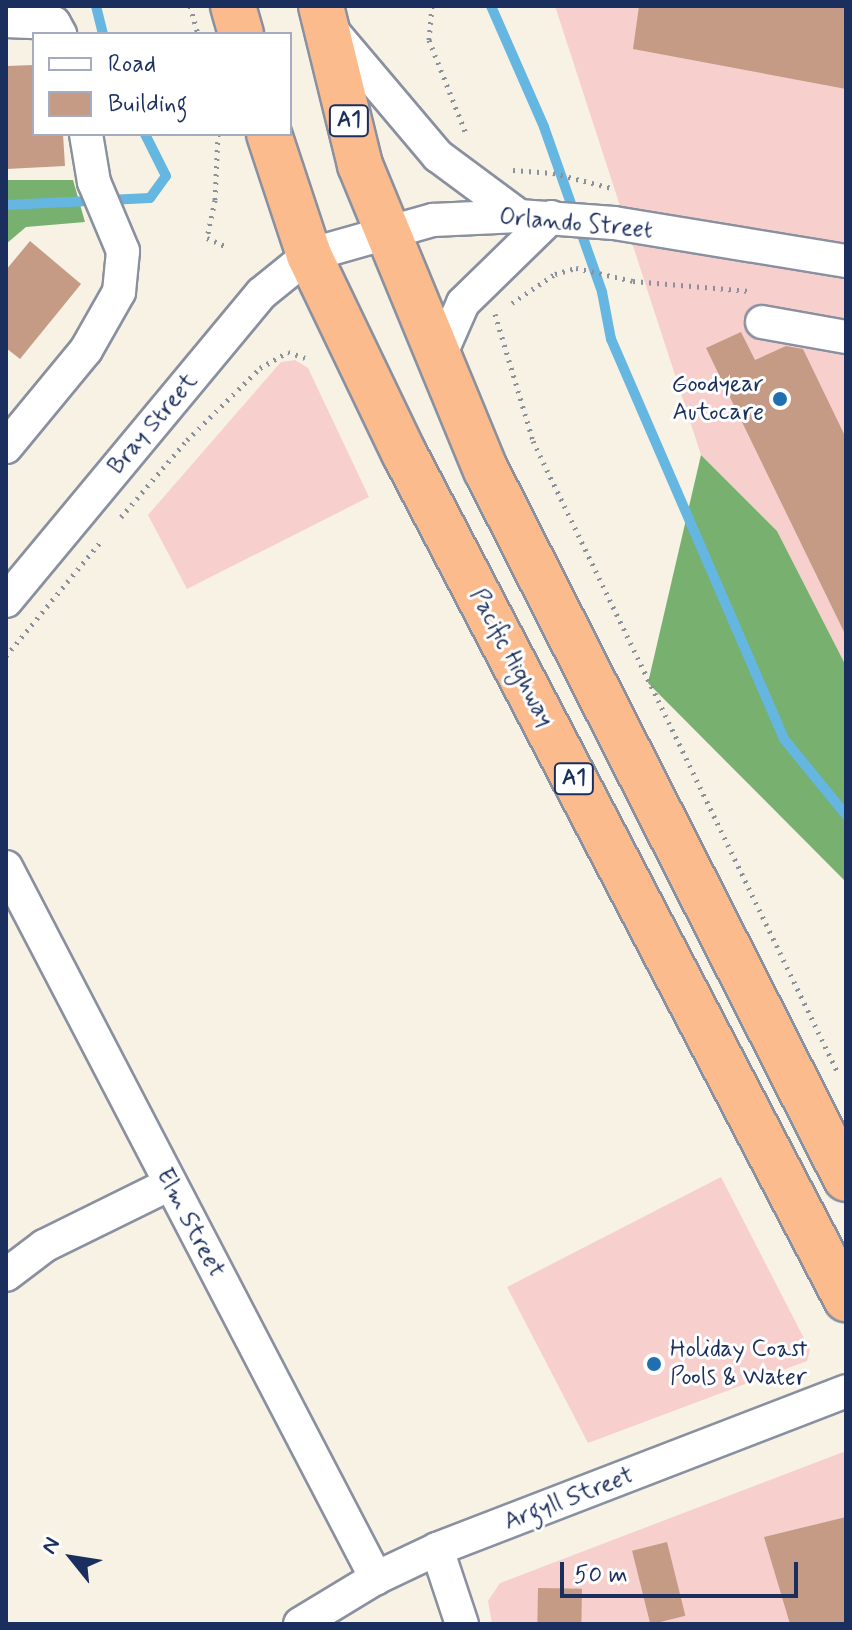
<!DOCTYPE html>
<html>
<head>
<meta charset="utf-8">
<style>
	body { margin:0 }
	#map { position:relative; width:852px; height:1630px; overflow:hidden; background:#f7f2e3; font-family:Mynerve,sans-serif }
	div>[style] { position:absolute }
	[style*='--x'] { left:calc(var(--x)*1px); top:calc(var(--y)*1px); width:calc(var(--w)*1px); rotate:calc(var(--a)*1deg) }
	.built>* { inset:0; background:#f7d0cd }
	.forest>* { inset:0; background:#77b06f }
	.stream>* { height:10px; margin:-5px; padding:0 5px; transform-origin:5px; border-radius:5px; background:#65b6e1 }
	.building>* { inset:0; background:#c69b85; transform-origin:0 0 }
	.path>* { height:5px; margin-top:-2.5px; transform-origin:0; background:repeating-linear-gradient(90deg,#8990a0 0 2px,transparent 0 8px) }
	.roads { filter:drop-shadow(2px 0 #8990a0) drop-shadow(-2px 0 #8990a0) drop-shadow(0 2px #8990a0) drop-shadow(0 -2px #8990a0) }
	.minor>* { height:32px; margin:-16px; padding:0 16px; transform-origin:16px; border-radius:16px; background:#fff }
	.highway>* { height:44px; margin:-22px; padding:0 22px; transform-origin:22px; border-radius:22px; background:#fbbb8c }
	.dots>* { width:22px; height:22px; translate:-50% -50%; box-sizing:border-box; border:4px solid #fff; border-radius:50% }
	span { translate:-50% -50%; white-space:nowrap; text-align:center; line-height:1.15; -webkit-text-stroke:6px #fff; paint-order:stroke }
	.shield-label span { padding:2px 6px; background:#fff; border:2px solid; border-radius:6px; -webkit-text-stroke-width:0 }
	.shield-label { font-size:22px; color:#1b2f5e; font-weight:700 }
	.street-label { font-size:24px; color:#1b2f5e }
	.poi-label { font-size:24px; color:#1b2f5e }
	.right { translate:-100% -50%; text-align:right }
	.left { translate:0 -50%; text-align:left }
	.frame { position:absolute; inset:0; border:8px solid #1b2f5e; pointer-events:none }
	.legend { position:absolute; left:32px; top:32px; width:260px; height:104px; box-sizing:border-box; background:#fff; border:2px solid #a4acbf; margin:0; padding:10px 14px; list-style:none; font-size:24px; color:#1b2f5e }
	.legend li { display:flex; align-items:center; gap:16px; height:40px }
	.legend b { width:40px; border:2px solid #a4acbf }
	.north { position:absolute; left:32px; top:1518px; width:80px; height:80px; -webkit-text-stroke:6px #fff; paint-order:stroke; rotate:300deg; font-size:22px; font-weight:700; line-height:32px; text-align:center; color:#1b2f5e }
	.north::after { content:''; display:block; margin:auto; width:28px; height:36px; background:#1b2f5e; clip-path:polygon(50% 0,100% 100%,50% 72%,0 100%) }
	.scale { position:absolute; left:560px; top:1562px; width:238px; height:36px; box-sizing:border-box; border:4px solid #1b2f5e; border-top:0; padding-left:10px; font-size:24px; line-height:28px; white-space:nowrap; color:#1b2f5e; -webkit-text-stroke:6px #fff; paint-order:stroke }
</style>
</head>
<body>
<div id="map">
	<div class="built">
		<i style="clip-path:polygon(555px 6px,846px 6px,846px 666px,777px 531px,701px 455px)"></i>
		<i style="clip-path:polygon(295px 360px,308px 368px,369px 497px,187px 589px,148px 515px,281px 362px)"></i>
		<i style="clip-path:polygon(721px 1177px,810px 1350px,807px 1361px,588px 1443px,507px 1287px)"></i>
		<i style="clip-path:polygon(846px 1451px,846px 1624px,492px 1624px,488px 1601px,500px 1583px)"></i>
	</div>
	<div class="forest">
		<i style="clip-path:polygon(6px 180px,73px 180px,85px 222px,26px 227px,6px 244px)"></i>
		<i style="clip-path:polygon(701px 455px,777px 531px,846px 666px,846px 882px,648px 683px)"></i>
	</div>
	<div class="stream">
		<i style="--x:96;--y:6;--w:29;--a:76"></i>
		<i style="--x:491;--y:6;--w:132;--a:66.3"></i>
		<i style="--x:544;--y:127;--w:175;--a:70.6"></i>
		<i style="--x:602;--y:292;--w:48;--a:79.2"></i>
		<i style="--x:611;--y:339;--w:436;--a:66.6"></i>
		<i style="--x:784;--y:739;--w:98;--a:50.8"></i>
		<i style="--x:6;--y:205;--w:144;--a:-2.8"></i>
		<i style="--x:150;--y:198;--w:27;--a:-54"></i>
		<i style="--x:166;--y:176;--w:47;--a:-116.6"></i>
	</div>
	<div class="building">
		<i style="clip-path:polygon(639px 6px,846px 6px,846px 89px,633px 49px)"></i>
		<i style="clip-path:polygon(34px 65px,34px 134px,63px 134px,65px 166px,6px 169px,6px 66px)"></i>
		<i style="clip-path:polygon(30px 241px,81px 284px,20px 359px,6px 348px,6px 270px)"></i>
		<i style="clip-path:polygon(741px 332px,755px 360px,786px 346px,803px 349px,846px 438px,846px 636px,706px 348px)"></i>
		<i style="clip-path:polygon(846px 1517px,846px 1624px,790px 1624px,764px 1537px)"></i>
		<i style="left:667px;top:1542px;width:76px;height:36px;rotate:76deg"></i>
		<i style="left:538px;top:1588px;width:44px;height:36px;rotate:1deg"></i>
	</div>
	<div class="path">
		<i style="--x:190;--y:6;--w:29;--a:74"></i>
		<i style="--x:432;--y:6;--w:34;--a:95"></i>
		<i style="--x:429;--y:40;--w:103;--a:68.4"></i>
		<i style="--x:218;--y:134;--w:66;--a:92.6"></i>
		<i style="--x:215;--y:200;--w:39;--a:102"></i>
		<i style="--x:207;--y:238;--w:20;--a:24"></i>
		<i style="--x:513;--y:170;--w:40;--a:4.3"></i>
		<i style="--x:553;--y:173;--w:61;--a:14.3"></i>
		<i style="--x:512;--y:303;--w:52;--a:-34"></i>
		<i style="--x:555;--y:274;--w:22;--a:-16"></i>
		<i style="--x:576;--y:268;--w:58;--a:12.8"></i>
		<i style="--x:633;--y:281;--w:117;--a:4.9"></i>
		<i style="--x:495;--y:314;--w:133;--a:73.3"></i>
		<i style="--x:533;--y:441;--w:702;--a:64.24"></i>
		<i style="--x:121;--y:517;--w:101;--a:-49.4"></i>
		<i style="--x:187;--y:440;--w:103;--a:-44.6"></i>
		<i style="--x:260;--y:368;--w:32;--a:-30"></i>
		<i style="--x:288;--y:352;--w:18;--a:19"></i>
		<i style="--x:6;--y:656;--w:151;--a:-50.4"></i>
	</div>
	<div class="roads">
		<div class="minor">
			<i style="--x:6;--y:21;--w:48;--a:2.4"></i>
			<i style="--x:54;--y:23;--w:13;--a:61"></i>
			<i style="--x:329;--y:27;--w:169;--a:49.8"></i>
			<i style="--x:438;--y:156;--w:101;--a:36.5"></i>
			<i style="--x:762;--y:322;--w:85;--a:10.1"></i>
			<i style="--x:438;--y:360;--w:62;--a:-66.3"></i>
			<i style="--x:463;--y:303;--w:123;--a:-44.3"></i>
			<i style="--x:6;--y:447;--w:126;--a:-50.5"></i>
			<i style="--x:86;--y:350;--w:67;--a:-60.4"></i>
			<i style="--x:119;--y:292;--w:41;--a:-84.4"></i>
			<i style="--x:123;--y:251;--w:75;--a:-112.8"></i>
			<i style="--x:94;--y:182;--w:49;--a:-99.5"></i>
			<i style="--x:6;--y:601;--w:400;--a:-50.3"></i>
			<i style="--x:262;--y:293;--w:60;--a:-39"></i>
			<i style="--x:309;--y:255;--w:129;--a:-15.8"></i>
			<i style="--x:433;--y:220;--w:86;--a:-2.7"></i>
			<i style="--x:519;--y:216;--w:95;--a:4.2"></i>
			<i style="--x:614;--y:223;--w:235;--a:9.3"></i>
			<i style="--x:6;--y:867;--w:802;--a:62.51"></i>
			<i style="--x:6;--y:1275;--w:48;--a:-37.3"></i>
			<i style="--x:44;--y:1246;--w:140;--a:-26.2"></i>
			<i style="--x:437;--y:1549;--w:79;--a:71.6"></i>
			<i style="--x:300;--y:1624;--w:89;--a:-31.2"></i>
			<i style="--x:376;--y:1578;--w:68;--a:-25.4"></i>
			<i style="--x:437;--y:1549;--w:438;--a:-21.1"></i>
		</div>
		<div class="highway">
			<i style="--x:233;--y:6;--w:29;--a:74"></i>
			<i style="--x:321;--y:6;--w:164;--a:76.2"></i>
			<i style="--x:360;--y:165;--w:330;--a:67.6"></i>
			<i style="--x:486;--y:470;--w:795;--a:63.08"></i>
			<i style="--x:269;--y:134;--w:127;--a:71.7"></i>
			<i style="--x:309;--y:255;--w:220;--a:64.4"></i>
			<i style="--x:404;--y:453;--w:955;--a:62.41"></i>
		</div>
	</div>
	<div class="dots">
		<i style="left:780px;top:399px;background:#1f6fb2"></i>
		<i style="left:654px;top:1364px;background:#1f6fb2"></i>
	</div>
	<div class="shield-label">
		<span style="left:349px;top:121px">A1</span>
		<span style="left:574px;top:779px">A1</span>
	</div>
	<div class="street-label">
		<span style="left:576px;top:224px;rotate:5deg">Orlando Street</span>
		<span style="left:153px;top:424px;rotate:-50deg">Bray Street</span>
		<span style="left:511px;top:658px;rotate:62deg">Pacific Highway</span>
		<span style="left:190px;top:1223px;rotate:62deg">Elm Street</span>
		<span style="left:569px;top:1499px;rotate:-21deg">Argyll Street</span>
	</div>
	<div class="poi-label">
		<span class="right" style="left:764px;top:399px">Goodyear<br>Autocare</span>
		<span class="left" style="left:670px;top:1364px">Holiday Coast<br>Pools &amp; Water</span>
	</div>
	<div class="frame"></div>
	<ul class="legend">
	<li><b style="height:10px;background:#fff"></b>Road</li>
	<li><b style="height:22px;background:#c69b85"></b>Building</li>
	</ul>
	<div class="north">N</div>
	<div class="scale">50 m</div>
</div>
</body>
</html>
